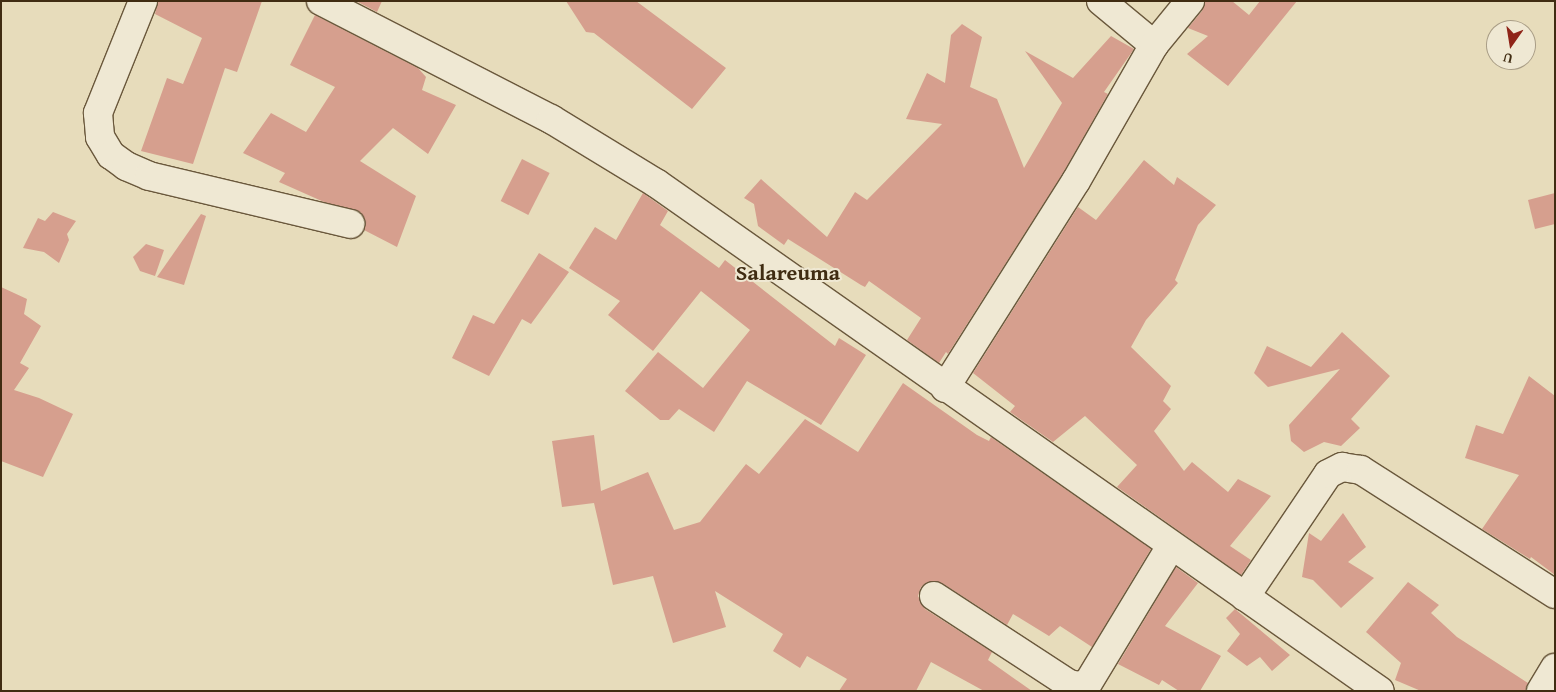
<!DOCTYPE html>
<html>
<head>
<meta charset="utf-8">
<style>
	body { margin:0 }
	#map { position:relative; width:1556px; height:692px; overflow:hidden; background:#e7dcbb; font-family:"Gentium Book Plus",serif }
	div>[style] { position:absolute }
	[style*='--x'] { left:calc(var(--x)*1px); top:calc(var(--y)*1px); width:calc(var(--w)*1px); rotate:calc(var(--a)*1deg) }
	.building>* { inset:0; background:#d69f8e; transform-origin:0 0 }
	.roads { filter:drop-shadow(1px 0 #6a583c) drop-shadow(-1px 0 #6a583c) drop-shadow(0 1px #6a583c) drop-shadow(0 -1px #6a583c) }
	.minor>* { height:28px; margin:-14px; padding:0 14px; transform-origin:14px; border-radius:14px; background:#efe8d3 }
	span { translate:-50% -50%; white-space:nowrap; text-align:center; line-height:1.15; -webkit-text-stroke:4px #efe8d3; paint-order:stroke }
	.quarter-label { font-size:22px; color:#402c12; font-weight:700 }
	.frame { position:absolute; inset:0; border:2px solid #402c12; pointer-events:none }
	.north { position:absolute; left:1486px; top:20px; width:50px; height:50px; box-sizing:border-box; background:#efe8d3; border:1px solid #a99d86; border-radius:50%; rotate:193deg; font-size:14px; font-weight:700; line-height:20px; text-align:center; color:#402c12 }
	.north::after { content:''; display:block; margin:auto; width:18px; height:22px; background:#8f2418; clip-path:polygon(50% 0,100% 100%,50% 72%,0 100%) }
</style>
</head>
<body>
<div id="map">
	<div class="building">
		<i style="clip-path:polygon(158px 1px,262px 1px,237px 72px,225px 68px,193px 164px,141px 151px,167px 78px,183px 84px,202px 38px,155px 14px)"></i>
		<i style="clip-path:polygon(356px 1px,382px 1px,377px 12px)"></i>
		<i style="clip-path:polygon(566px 1px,636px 1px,726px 68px,692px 109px,594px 33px,586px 32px)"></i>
		<i style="clip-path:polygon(1205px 1px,1232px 1px,1249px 15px,1260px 1px,1297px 1px,1228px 86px,1187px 54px,1208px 36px,1188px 28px,1202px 11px)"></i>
		<i style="clip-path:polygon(315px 15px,418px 68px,426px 77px,422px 90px,456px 105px,428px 154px,393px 128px,360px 161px,416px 196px,397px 247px,364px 230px,365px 220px,360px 212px,324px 202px,279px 182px,285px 173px,243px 153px,271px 113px,306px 132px,335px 87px,290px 65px)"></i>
		<i style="clip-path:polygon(962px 24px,982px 37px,970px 87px,997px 99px,1024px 168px,1062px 103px,1025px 51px,1073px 78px,1111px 36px,1134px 49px,1104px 92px,1108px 94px,1063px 173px,948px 354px,946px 352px,939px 363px,907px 340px,921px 318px,869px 281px,865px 287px,861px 285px,788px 239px,784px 245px,758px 226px,754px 204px,744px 198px,761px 179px,827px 237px,855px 192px,867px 200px,942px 124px,906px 119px,927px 73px,945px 83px,951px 35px)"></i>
		<i style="left:522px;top:159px;width:31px;height:47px;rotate:27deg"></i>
		<i style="clip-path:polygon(1144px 160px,1174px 185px,1177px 177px,1216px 205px,1198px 225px,1175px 280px,1178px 283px,1146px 320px,1131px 347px,1171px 386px,1163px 401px,1171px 409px,1154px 431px,1184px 471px,1192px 462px,1228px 492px,1238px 479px,1271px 496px,1230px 546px,1251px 560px,1241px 575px,1117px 487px,1137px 465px,1085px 416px,1053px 442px,1010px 412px,1015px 406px,973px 373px,1078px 207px,1096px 220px)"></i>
		<i style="clip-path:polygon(643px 193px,668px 211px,660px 225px,719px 268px,725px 260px,835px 346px,839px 338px,866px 355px,821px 425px,747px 381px,714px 432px,679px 409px,669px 420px,660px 420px,625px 391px,658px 352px,703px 388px,750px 330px,701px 291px,653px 351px,608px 315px,620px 301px,569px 268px,595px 227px,616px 240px)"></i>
		<i style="clip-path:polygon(1555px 193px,1555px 224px,1535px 229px,1528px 200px)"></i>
		<i style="clip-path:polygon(53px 212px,76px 221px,67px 234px,69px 240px,59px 263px,44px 252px,23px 248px,38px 218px,45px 221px)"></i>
		<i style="clip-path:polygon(201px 214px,206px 216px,184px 285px,157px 277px)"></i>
		<i style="clip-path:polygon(146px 244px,164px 250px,155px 276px,140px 271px,133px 257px)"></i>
		<i style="clip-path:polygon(539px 253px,569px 272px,531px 324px,522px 319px,489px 376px,452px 358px,473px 315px,494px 324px)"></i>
		<i style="clip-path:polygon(1px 287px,27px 299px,24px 314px,41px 326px,20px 363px,29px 368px,14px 390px,39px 398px,73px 414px,43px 477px,1px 461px)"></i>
		<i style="clip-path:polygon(1342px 332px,1390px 376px,1351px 419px,1360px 428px,1341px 446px,1324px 442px,1304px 452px,1291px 441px,1289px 425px,1340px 369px,1268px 387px,1254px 373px,1267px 346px,1311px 367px)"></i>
		<i style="clip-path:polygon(1529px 376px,1555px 396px,1555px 575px,1531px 557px,1530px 559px,1482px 529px,1519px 475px,1465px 458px,1476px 425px,1503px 434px)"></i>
		<i style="clip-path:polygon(903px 383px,977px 435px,989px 441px,991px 437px,1151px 549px,1092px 647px,1060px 626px,1049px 636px,1013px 614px,1007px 625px,942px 583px,927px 582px,921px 587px,918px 596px,925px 609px,992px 652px,988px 660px,1032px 691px,984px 691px,931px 662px,916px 691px,839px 691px,847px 679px,807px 656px,800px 668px,773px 651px,783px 634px,715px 591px,726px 627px,673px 643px,653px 576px,613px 585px,594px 503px,562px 507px,552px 441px,594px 435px,601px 491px,648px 472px,674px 530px,700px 522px,746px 464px,759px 474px,805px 419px,858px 452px)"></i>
		<i style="clip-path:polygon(1343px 513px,1366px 547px,1348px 562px,1374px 578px,1341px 608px,1313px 580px,1302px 577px,1309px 533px,1321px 541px)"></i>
		<i style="clip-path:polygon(1176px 567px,1198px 583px,1165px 626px,1221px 656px,1200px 691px,1179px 691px,1162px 680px,1159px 685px,1118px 664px)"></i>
		<i style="clip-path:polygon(1408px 582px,1439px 605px,1431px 613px,1457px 637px,1528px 683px,1525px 691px,1421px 691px,1395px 680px,1401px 663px,1366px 632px)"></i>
		<i style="clip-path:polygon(1235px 609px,1290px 655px,1272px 671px,1260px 657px,1247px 666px,1227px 651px,1240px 634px,1226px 618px)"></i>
	</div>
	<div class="roads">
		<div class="minor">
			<i style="--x:143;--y:1;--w:121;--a:111.9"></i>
			<i style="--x:98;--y:113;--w:24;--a:85"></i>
			<i style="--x:100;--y:137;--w:21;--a:59"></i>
			<i style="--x:111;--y:155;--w:19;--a:36"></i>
			<i style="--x:126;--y:166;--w:25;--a:23"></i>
			<i style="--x:149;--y:176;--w:207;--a:13.4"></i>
			<i style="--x:321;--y:1;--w:259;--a:27.2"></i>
			<i style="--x:551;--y:119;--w:123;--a:31.4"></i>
			<i style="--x:656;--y:183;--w:884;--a:35.06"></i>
			<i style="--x:1101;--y:1;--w:69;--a:39.7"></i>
			<i style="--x:945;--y:388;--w:245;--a:-57.7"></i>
			<i style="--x:1076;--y:181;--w:157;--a:-60.2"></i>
			<i style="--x:1154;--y:45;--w:57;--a:-50.7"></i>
			<i style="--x:934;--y:596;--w:161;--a:33.1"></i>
			<i style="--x:1069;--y:684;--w:10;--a:11"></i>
			<i style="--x:1079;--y:686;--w:9;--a:-18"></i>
			<i style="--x:1088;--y:683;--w:160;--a:-58.8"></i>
			<i style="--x:1245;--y:597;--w:148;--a:-56"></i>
			<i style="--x:1328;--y:474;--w:16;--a:-27"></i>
			<i style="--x:1342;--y:467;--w:19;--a:9"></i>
			<i style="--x:1361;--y:470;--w:230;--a:32.6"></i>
			<i style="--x:1541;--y:691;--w:27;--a:-59"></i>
		</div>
	</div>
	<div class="quarter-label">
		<span style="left:788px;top:273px">Salareuma</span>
	</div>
	<div class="frame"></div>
	<div class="north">U</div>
</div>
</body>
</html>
